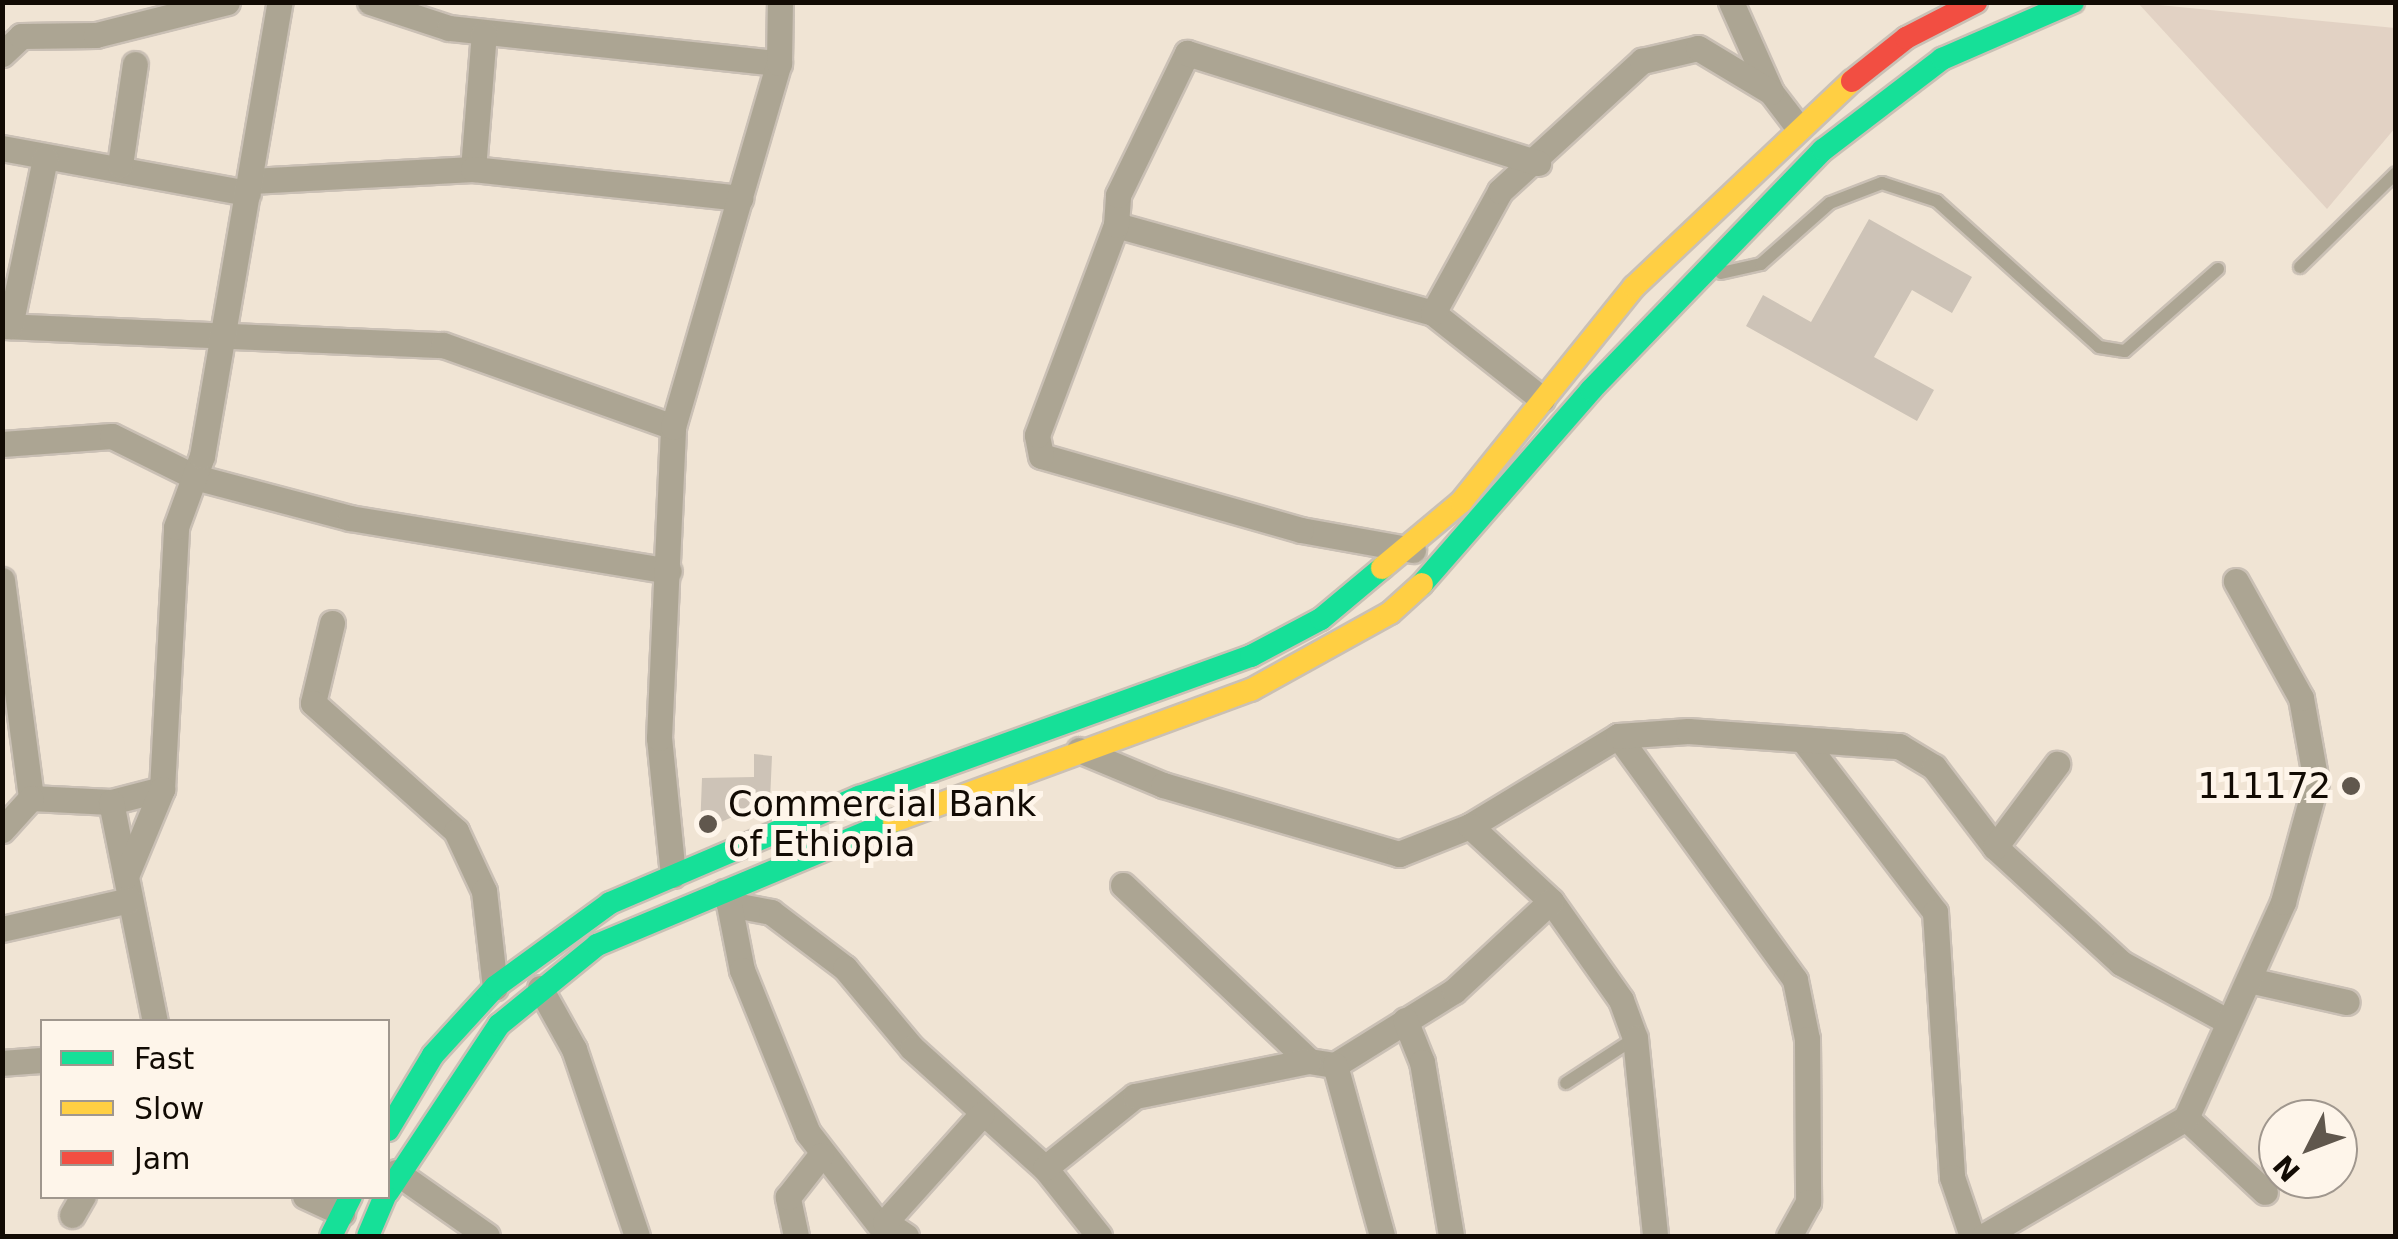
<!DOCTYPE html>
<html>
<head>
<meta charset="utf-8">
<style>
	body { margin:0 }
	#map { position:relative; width:2398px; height:1239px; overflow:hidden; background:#f0e4d4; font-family:"DejaVu Sans",sans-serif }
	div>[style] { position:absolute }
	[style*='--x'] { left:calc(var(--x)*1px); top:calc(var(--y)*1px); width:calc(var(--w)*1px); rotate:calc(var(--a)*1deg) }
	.industrial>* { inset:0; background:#e2d2c4 }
	.building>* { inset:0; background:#cdc3b7 }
	.roads { filter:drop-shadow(2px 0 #cac0b5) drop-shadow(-2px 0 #cac0b5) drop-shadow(0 2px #cac0b5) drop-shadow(0 -2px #cac0b5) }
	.lane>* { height:12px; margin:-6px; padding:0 6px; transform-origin:6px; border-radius:6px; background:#aca593 }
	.street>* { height:25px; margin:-12.5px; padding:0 12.5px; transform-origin:12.5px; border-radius:12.5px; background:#aca593 }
	.fast>* { height:22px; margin:-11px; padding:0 11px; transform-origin:11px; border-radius:11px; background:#16e098 }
	.slow>* { height:22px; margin:-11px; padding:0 11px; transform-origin:11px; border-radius:11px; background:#ffcf43 }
	.jam>* { height:22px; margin:-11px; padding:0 11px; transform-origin:11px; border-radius:11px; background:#f24e42 }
	.dots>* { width:28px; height:28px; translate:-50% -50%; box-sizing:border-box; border:5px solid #fef5ea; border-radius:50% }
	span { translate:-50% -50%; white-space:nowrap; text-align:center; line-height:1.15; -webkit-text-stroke:10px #fef5ea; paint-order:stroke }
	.poi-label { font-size:35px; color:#120b04 }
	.right { translate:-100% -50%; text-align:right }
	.left { translate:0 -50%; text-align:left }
	.frame { position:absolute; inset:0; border:5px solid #120b04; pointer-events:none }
	.legend { position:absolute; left:40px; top:1019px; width:350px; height:180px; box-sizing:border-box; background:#fef5ea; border:2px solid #a0978e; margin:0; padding:12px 18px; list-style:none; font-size:30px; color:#120b04 }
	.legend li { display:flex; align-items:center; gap:20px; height:50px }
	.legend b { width:50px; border:2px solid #a0978e }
	.north { position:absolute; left:2258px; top:1099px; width:100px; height:100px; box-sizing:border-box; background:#fef5ea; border:2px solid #a0978e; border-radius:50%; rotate:228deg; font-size:28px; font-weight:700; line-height:40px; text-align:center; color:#120b04 }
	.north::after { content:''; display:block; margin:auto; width:35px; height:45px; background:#60574d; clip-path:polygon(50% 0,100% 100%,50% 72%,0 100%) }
</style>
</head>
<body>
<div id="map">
	<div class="industrial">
		<i style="clip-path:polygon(2138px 3px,2395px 28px,2395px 128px,2327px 209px)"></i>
	</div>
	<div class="building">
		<i style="clip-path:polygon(1869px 219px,1972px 277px,1952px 313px,1912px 290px,1874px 357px,1934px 390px,1917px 421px,1746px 326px,1763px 295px,1811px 322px)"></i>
		<i style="clip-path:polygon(754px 754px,772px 756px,770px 801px,700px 831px,702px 778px,754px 777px)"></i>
	</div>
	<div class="roads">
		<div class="lane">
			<i style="--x:2300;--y:267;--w:134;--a:-44.4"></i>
			<i style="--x:1721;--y:273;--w:41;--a:-12.7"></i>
			<i style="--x:1761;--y:264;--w:92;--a:-41.5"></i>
			<i style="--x:1830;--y:203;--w:56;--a:-21"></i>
			<i style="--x:1882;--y:183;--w:58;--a:18.1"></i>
			<i style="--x:1937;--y:201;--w:218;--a:42"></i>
			<i style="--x:2099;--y:347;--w:26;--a:9"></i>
			<i style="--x:2125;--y:351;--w:124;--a:-41.4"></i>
			<i style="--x:1566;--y:1083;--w:82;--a:-33.1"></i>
		</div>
		<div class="street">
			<i style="--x:370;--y:2;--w:83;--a:18.2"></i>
			<i style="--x:449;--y:28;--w:332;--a:6.1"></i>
			<i style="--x:1731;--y:2;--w:98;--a:66"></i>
			<i style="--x:1771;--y:92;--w:43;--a:52.6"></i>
			<i style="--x:2;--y:54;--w:26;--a:-43"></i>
			<i style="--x:21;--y:36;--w:75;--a:-0.8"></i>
			<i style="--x:96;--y:35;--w:135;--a:-14.1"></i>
			<i style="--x:2;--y:148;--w:250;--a:10.4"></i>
			<i style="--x:120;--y:165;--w:102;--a:-81.6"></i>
			<i style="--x:473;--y:169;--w:137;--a:-85.4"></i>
			<i style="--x:251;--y:181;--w:222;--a:-3.1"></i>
			<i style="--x:473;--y:169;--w:269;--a:6.2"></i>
			<i style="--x:1116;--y:225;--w:329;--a:15.5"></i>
			<i style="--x:1433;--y:313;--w:139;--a:38.3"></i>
			<i style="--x:1433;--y:313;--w:139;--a:-61.2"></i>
			<i style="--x:1500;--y:191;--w:193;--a:-42.5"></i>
			<i style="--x:1642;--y:61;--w:57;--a:-13.1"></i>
			<i style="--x:1698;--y:48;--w:85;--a:31.1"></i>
			<i style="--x:2;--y:326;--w:441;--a:2.5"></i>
			<i style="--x:443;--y:345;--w:244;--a:19.6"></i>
			<i style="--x:10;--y:326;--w:172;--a:-78.2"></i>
			<i style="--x:2;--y:444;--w:110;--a:-4.2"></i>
			<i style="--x:112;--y:436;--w:93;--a:26.3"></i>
			<i style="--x:195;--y:477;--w:160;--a:14.8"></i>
			<i style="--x:350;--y:518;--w:323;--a:9.4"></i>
			<i style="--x:1413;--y:550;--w:114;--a:-169.9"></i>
			<i style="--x:1301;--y:530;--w:270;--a:-164.1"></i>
			<i style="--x:1041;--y:456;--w:21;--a:-101"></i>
			<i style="--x:1037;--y:435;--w:224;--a:-69.4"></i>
			<i style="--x:1116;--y:225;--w:30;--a:-86"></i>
			<i style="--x:1118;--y:195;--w:158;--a:-64.1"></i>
			<i style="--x:1187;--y:53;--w:368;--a:17.4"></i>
			<i style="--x:2;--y:580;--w:220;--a:82.4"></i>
			<i style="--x:332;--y:623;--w:82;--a:103.4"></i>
			<i style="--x:313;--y:703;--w:192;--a:41.8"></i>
			<i style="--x:456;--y:831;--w:66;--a:65"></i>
			<i style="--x:484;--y:891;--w:97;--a:83.5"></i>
			<i style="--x:1618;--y:736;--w:301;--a:54"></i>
			<i style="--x:1795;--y:980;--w:60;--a:78.5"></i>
			<i style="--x:1807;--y:1039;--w:163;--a:89.6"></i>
			<i style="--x:1808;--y:1202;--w:39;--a:119"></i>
			<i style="--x:1803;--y:740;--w:217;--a:52.5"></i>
			<i style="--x:1935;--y:912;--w:266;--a:86.3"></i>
			<i style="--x:1952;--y:1177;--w:62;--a:71.3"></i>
			<i style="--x:1079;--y:750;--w:91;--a:22.6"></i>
			<i style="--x:1163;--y:785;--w:246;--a:16.3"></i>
			<i style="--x:1399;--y:854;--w:76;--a:-21.5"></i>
			<i style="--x:1470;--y:826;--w:173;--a:-31.3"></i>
			<i style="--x:1618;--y:736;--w:70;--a:-4.1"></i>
			<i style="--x:1688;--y:731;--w:212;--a:4.1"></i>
			<i style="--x:1899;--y:746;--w:41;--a:31"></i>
			<i style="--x:1934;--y:767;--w:101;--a:52.7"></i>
			<i style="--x:1995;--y:847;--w:171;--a:42.6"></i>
			<i style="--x:2121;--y:963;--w:121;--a:28.7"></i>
			<i style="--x:31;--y:798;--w:80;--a:2.9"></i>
			<i style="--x:111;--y:802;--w:53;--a:-14.3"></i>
			<i style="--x:162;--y:789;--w:262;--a:-86.9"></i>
			<i style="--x:176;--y:527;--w:76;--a:-69.9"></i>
			<i style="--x:202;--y:456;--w:461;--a:-80.3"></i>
			<i style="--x:111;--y:802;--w:224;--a:78.7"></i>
			<i style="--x:1470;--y:826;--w:110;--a:42.8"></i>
			<i style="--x:1551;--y:901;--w:121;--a:54.7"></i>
			<i style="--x:1621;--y:1000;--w:40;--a:69.8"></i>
			<i style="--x:1635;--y:1038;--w:199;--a:84.2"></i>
			<i style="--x:2;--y:830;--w:43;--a:-47.8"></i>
			<i style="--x:1995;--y:847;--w:104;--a:-53.2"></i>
			<i style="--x:673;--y:875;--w:138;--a:-95.8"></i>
			<i style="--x:659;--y:738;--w:311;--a:-87.4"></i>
			<i style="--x:673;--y:427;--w:379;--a:-73.8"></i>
			<i style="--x:779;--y:63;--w:61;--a:-89.1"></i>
			<i style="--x:126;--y:876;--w:94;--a:-67.5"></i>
			<i style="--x:1123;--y:885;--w:256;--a:43.4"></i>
			<i style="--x:1309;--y:1061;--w:26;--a:9"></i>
			<i style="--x:1335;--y:1065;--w:140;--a:-31.9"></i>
			<i style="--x:1454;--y:991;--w:132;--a:-42.9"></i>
			<i style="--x:724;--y:892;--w:13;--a:67"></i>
			<i style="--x:729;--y:904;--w:43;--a:10.8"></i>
			<i style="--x:771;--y:912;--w:93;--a:37.1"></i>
			<i style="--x:845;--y:968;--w:104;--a:50.1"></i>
			<i style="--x:912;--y:1048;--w:179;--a:42.1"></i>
			<i style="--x:1045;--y:1168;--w:87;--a:51.5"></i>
			<i style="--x:729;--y:904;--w:67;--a:78.9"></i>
			<i style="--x:742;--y:970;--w:176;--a:68"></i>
			<i style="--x:808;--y:1133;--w:130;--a:52.2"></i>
			<i style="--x:2;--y:929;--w:131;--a:-12.8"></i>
			<i style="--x:2249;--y:980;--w:100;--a:12.7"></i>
			<i style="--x:540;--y:988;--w:70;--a:60.9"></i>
			<i style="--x:574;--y:1049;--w:197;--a:71.4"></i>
			<i style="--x:1405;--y:1020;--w:45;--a:68"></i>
			<i style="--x:1422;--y:1062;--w:176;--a:80.5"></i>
			<i style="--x:2;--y:1063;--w:40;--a:-4.3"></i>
			<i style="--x:1335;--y:1065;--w:177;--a:74.6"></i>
			<i style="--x:2186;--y:1118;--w:108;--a:43.1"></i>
			<i style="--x:1045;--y:1168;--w:115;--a:-38.7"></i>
			<i style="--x:1135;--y:1096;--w:177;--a:-11.4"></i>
			<i style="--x:396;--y:1172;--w:111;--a:35.1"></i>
			<i style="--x:305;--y:1196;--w:41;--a:24.7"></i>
			<i style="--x:72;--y:1215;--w:22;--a:-60"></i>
			<i style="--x:796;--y:1236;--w:40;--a:-102"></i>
			<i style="--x:788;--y:1197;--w:53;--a:-51.8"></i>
			<i style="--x:906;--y:1236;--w:25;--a:-146"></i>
			<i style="--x:885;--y:1222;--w:145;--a:-48.1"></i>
			<i style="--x:1984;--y:1236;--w:234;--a:-30.3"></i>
			<i style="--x:2186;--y:1118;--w:237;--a:-65.8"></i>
			<i style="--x:2283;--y:902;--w:124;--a:-74.6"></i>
			<i style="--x:2316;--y:782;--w:85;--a:-100.1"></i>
			<i style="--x:2301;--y:698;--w:134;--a:-119.1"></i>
		</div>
		<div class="fast">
			<i style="--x:1422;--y:584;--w:257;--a:-48.9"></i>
			<i style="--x:1591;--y:390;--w:334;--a:-46"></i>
			<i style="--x:1823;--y:150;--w:150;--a:-37.4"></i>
			<i style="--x:1942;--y:59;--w:143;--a:-23.5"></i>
			<i style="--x:388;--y:1130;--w:87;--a:-59"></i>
			<i style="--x:433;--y:1055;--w:92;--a:-47.6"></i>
			<i style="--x:495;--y:987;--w:142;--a:-36.1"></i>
			<i style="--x:610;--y:903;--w:271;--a:-23.1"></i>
			<i style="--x:859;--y:797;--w:417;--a:-19.8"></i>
			<i style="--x:1251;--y:656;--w:79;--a:-27.9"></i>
			<i style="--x:1321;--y:619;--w:80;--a:-39.9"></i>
			<i style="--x:388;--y:1192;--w:201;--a:-56.4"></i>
			<i style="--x:499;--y:1025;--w:127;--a:-39.2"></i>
			<i style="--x:597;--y:945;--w:322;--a:-22.7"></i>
			<i style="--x:331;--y:1236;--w:45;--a:-63.4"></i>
			<i style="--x:368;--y:1236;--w:43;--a:-67"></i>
		</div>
		<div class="slow">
			<i style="--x:1382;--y:568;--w:103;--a:-39.9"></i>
			<i style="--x:1461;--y:502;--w:276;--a:-51.2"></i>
			<i style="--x:1634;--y:287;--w:300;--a:-43.4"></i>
			<i style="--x:894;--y:821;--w:380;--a:-20.2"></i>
			<i style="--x:1251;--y:690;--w:159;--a:-29"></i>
			<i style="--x:1390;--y:613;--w:43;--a:-42.2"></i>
		</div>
		<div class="jam">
			<i style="--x:1852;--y:81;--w:69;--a:-38.5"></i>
			<i style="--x:1906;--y:38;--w:79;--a:-27.2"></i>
		</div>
	</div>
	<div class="dots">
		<i style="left:2351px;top:786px;background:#60574d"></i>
		<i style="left:708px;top:824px;background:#60574d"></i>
	</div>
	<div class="poi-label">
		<span class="right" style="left:2331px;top:786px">111172</span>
		<span class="left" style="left:728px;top:824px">Commercial Bank<br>of Ethiopia</span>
	</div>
	<div class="frame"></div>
	<ul class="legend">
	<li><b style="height:12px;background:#16e098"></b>Fast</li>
	<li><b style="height:12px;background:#ffcf43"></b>Slow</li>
	<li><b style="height:12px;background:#f24e42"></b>Jam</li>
	</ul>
	<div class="north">N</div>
</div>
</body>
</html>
